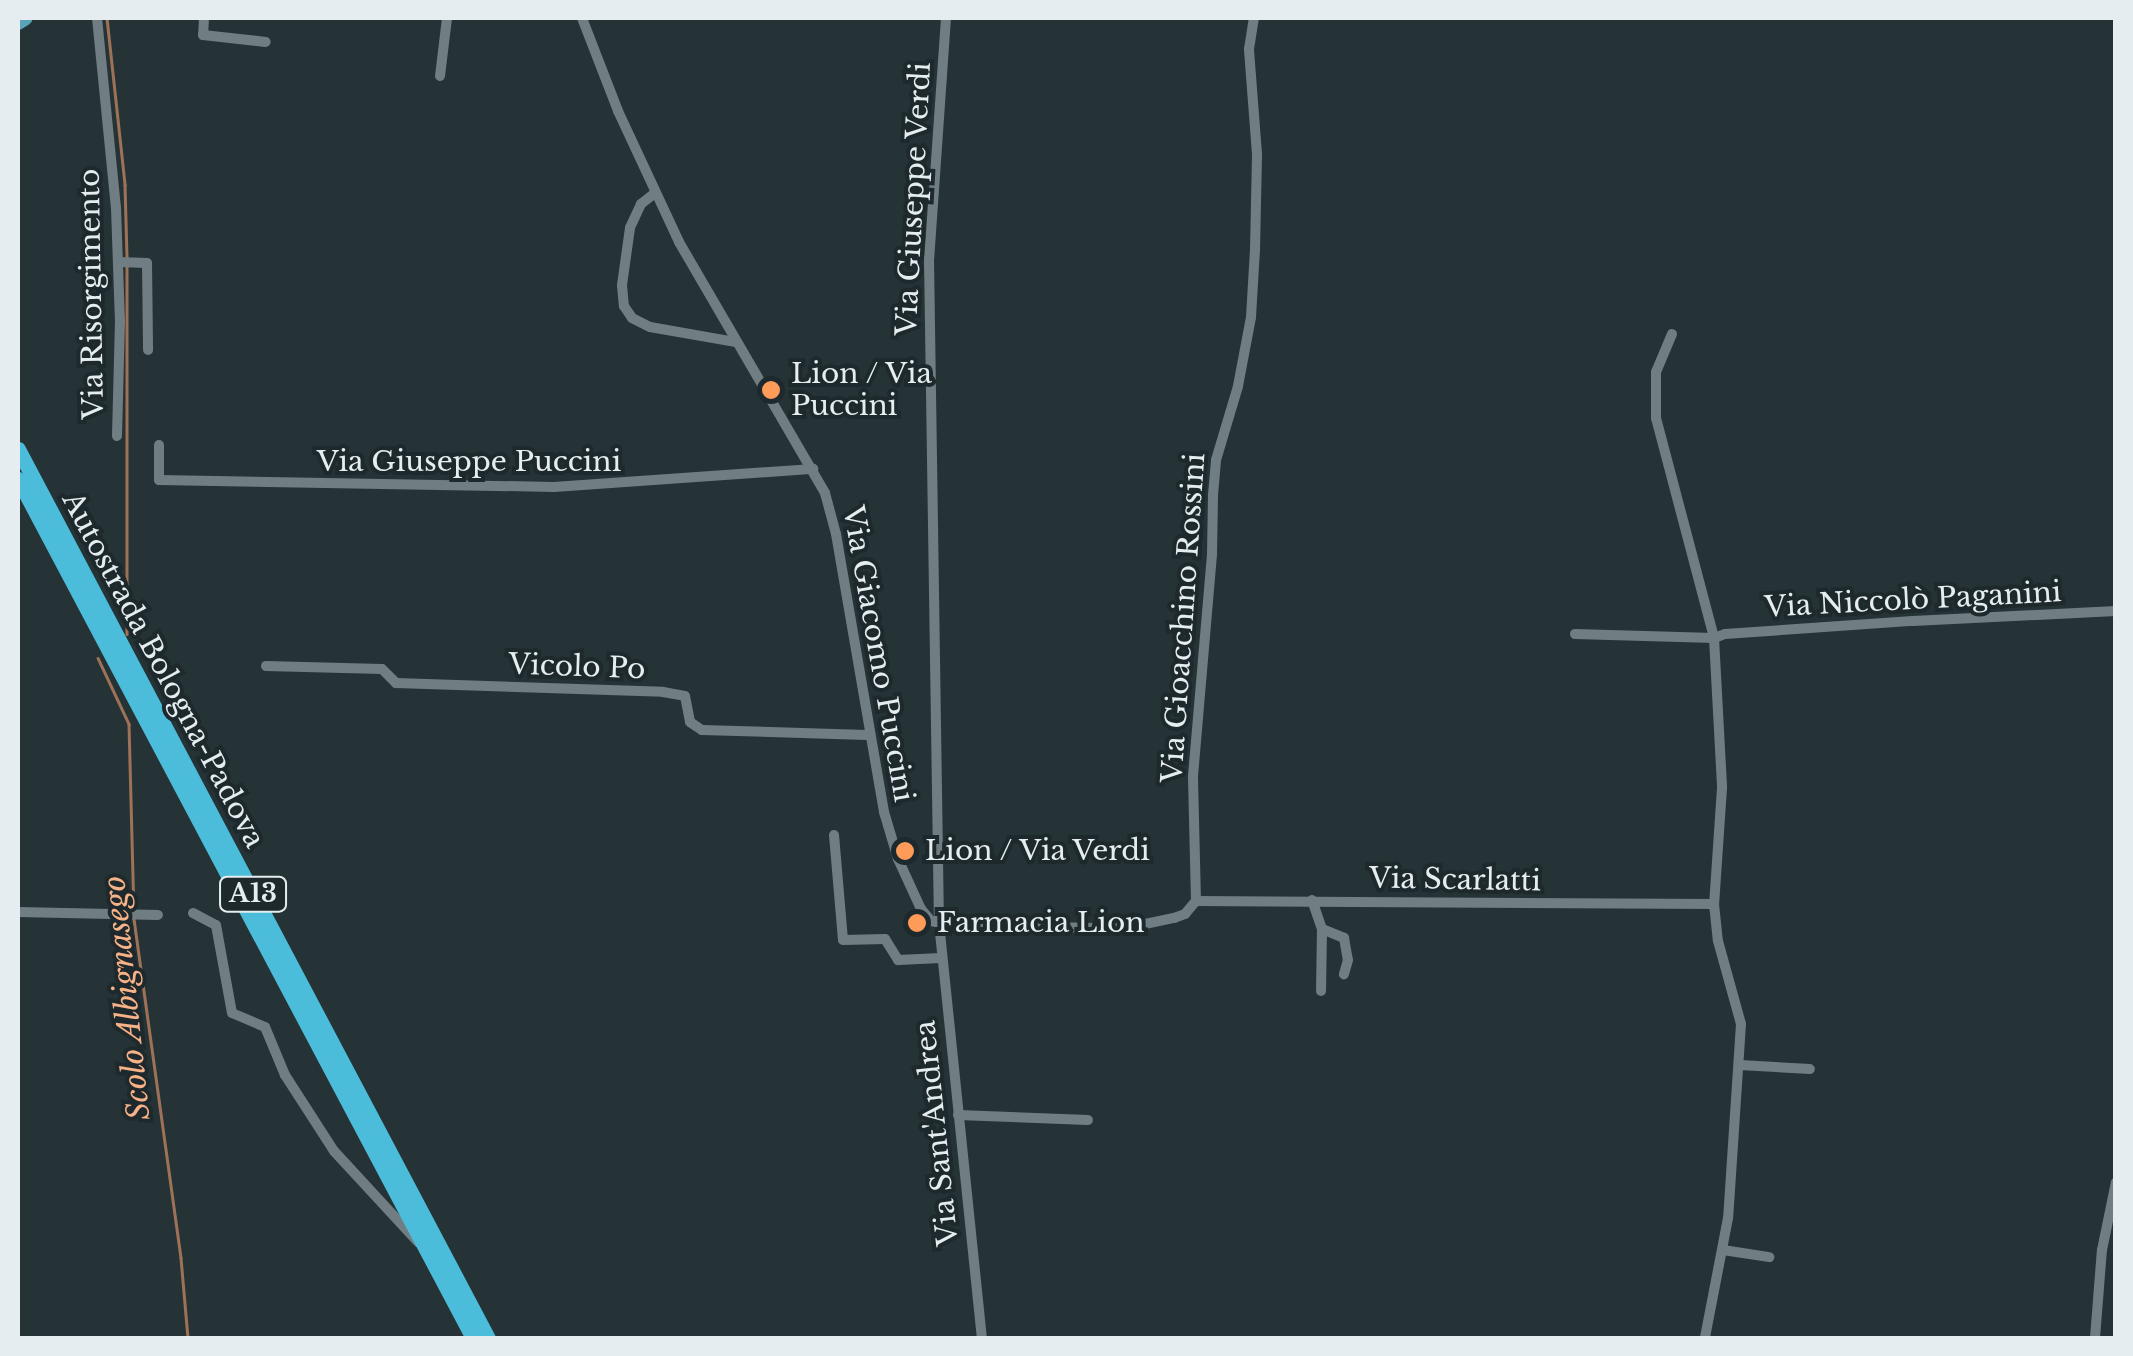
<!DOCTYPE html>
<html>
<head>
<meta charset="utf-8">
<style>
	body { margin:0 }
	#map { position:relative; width:2133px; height:1356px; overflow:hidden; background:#263336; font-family:"Libre Baskerville",serif }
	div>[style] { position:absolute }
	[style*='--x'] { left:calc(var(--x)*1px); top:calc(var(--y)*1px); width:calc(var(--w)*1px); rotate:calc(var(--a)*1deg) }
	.stream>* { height:2.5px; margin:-1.25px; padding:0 1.25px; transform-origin:1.25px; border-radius:1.25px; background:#9e7257 }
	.minor>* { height:10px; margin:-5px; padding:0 5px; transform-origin:5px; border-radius:5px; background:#707e83 }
	.major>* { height:14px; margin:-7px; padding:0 7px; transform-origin:7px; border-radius:7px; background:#5aa4b8 }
	.highway>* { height:15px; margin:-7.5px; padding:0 7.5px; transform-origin:7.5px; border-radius:7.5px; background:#4bbddb }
	.dots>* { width:28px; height:28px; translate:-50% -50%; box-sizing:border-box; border:5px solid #1d292c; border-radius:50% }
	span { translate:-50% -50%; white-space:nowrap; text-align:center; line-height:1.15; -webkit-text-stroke:8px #1d292c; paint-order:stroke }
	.shield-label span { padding:2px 8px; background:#1d292c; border:2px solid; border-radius:8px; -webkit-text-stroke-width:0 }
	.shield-label { font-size:25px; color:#e5edf0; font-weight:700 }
	.street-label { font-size:28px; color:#e5edf0 }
	.poi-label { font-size:28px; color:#e5edf0 }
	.left { translate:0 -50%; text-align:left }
	.water-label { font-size:30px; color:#f7b287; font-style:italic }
	.frame { position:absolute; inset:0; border:20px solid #e5edf0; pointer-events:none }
</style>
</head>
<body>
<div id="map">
	<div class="stream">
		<i style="--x:107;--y:18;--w:168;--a:83.8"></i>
		<i style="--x:125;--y:185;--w:73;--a:88.4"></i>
		<i style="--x:127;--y:266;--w:368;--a:90"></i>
		<i style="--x:98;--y:658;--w:73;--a:64.8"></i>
		<i style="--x:129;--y:724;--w:187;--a:88.5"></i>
		<i style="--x:134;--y:919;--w:342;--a:82.1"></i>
		<i style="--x:181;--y:1258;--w:80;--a:85"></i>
	</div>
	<div class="minor">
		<i style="--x:97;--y:18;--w:191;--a:84.3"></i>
		<i style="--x:116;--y:208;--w:113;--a:88"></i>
		<i style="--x:120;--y:321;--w:115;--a:91.5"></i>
		<i style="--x:204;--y:18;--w:17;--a:93"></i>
		<i style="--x:203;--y:35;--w:63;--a:6.3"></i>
		<i style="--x:582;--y:18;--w:100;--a:68.8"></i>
		<i style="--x:618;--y:111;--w:145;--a:65"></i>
		<i style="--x:679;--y:242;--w:290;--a:59.8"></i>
		<i style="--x:825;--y:493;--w:42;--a:75"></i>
		<i style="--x:836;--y:534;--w:282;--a:80.2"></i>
		<i style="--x:884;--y:812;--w:49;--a:73.4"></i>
		<i style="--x:898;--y:859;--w:55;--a:65.3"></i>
		<i style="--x:921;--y:909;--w:16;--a:50"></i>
		<i style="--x:931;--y:921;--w:13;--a:13"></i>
		<i style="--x:944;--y:924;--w:149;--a:1.5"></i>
		<i style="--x:1093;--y:928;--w:33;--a:0"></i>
		<i style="--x:1126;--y:928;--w:49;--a:-11.8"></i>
		<i style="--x:1174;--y:918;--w:12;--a:-20"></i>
		<i style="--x:1185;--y:914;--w:17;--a:-50"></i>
		<i style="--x:1196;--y:901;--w:125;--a:-91.4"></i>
		<i style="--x:1193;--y:776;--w:223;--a:-85.1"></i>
		<i style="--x:1212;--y:554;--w:59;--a:-89"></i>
		<i style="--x:1213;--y:495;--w:35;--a:-85"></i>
		<i style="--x:1216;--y:460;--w:77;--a:-73.4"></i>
		<i style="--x:1238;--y:386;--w:70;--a:-79.3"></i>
		<i style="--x:1251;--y:317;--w:67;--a:-86.6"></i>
		<i style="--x:1255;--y:250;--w:96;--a:-88.8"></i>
		<i style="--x:1257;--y:154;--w:105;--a:-94.4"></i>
		<i style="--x:1249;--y:49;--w:31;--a:-81"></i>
		<i style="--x:946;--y:18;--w:242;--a:94"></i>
		<i style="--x:929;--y:259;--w:664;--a:89.14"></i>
		<i style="--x:939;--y:923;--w:417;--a:84.1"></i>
		<i style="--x:440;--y:76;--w:58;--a:-83.1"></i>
		<i style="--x:655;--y:193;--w:18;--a:142"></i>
		<i style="--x:641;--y:204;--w:26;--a:115"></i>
		<i style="--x:630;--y:228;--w:58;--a:98"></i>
		<i style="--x:622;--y:285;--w:21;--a:85"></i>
		<i style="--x:624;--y:306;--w:14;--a:56"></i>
		<i style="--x:632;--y:318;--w:20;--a:27"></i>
		<i style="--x:650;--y:327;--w:86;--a:10"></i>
		<i style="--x:118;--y:262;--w:29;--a:2"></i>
		<i style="--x:147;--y:263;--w:87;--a:89.3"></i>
		<i style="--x:1672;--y:334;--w:41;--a:112.8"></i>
		<i style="--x:1656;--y:372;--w:46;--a:90"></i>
		<i style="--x:1656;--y:418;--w:228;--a:75.2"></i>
		<i style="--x:1714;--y:638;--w:150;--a:86.9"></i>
		<i style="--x:1722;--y:788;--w:116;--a:93.9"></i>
		<i style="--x:1714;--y:904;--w:37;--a:84"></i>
		<i style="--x:1718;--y:941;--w:86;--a:74.5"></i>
		<i style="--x:1741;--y:1024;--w:194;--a:93.8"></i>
		<i style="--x:1728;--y:1218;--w:122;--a:100.9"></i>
		<i style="--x:159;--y:445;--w:35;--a:90"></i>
		<i style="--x:159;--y:480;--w:395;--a:1"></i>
		<i style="--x:554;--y:487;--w:260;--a:-4"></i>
		<i style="--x:1575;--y:634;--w:139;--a:1.6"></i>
		<i style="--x:1714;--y:638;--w:12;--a:-20"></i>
		<i style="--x:1725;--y:634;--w:188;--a:-4"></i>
		<i style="--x:1913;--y:621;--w:203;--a:-2.8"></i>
		<i style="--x:266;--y:666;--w:116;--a:1.5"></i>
		<i style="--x:382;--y:669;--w:20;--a:45"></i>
		<i style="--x:396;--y:683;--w:267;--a:1.9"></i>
		<i style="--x:663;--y:692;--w:22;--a:10"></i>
		<i style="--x:685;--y:696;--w:26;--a:79"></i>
		<i style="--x:690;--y:722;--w:14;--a:34"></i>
		<i style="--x:702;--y:730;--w:165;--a:1.7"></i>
		<i style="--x:834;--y:835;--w:105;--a:85.1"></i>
		<i style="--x:843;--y:940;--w:42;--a:-1.4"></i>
		<i style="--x:885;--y:939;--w:25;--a:58"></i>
		<i style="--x:898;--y:960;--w:43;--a:-2.7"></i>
		<i style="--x:1312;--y:900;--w:31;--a:71"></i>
		<i style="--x:1322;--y:929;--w:62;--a:90.9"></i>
		<i style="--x:1196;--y:901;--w:518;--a:0.33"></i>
		<i style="--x:18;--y:912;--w:140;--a:1.2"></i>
		<i style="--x:193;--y:913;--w:26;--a:28"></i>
		<i style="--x:216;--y:925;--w:89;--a:79.7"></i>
		<i style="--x:232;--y:1013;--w:36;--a:23"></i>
		<i style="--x:265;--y:1027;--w:52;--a:67.4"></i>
		<i style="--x:285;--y:1075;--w:90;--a:57.2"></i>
		<i style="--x:334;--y:1151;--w:124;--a:47.3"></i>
		<i style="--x:1322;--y:929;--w:24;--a:22"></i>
		<i style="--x:1344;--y:938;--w:22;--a:80"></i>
		<i style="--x:1348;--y:960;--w:15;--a:106"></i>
		<i style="--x:1740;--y:1065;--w:70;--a:3.3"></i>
		<i style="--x:958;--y:1115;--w:130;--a:2.2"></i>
		<i style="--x:1723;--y:1250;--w:47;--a:8.7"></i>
		<i style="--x:2095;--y:1338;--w:88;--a:-85.5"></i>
		<i style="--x:2102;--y:1250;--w:69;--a:-78.4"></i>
	</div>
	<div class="major">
		<i style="--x:18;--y:23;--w:9;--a:-32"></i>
	</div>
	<div class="highway">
		<i style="--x:18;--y:449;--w:1006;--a:62.14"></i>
		<i style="--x:18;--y:479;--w:972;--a:62.09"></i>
	</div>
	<div class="dots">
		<i style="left:771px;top:390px;background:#fe9b59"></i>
		<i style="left:905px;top:851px;background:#fe9b59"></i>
		<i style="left:917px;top:923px;background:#fe9b59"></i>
	</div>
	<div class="shield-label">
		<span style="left:253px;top:894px">A13</span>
	</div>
	<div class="street-label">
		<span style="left:914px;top:199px;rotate:-87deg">Via Giuseppe Verdi</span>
		<span style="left:92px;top:294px;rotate:-91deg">Via Risorgimento</span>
		<span style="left:469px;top:462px">Via Giuseppe Puccini</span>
		<span style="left:1913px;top:600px;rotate:-3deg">Via Niccolò Paganini</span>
		<span style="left:1184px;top:618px;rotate:-86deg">Via Gioacchino Rossini</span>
		<span style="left:878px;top:654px;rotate:80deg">Via Giacomo Puccini</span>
		<span style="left:577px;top:667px;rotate:2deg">Vicolo Po</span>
		<span style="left:163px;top:670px;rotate:62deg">Autostrada Bologna-Padova</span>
		<span style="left:1455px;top:880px;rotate:1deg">Via Scarlatti</span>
		<span style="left:937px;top:1133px;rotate:-96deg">Via Sant'Andrea</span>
	</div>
	<div class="poi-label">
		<span class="left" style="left:791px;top:390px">Lion / Via<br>Puccini</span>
		<span class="left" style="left:925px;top:851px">Lion / Via Verdi</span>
		<span class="left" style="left:937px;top:923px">Farmacia Lion</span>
	</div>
	<div class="water-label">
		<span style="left:127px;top:998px;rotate:-96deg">Scolo Albignasego</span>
	</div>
	<div class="frame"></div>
</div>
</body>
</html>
